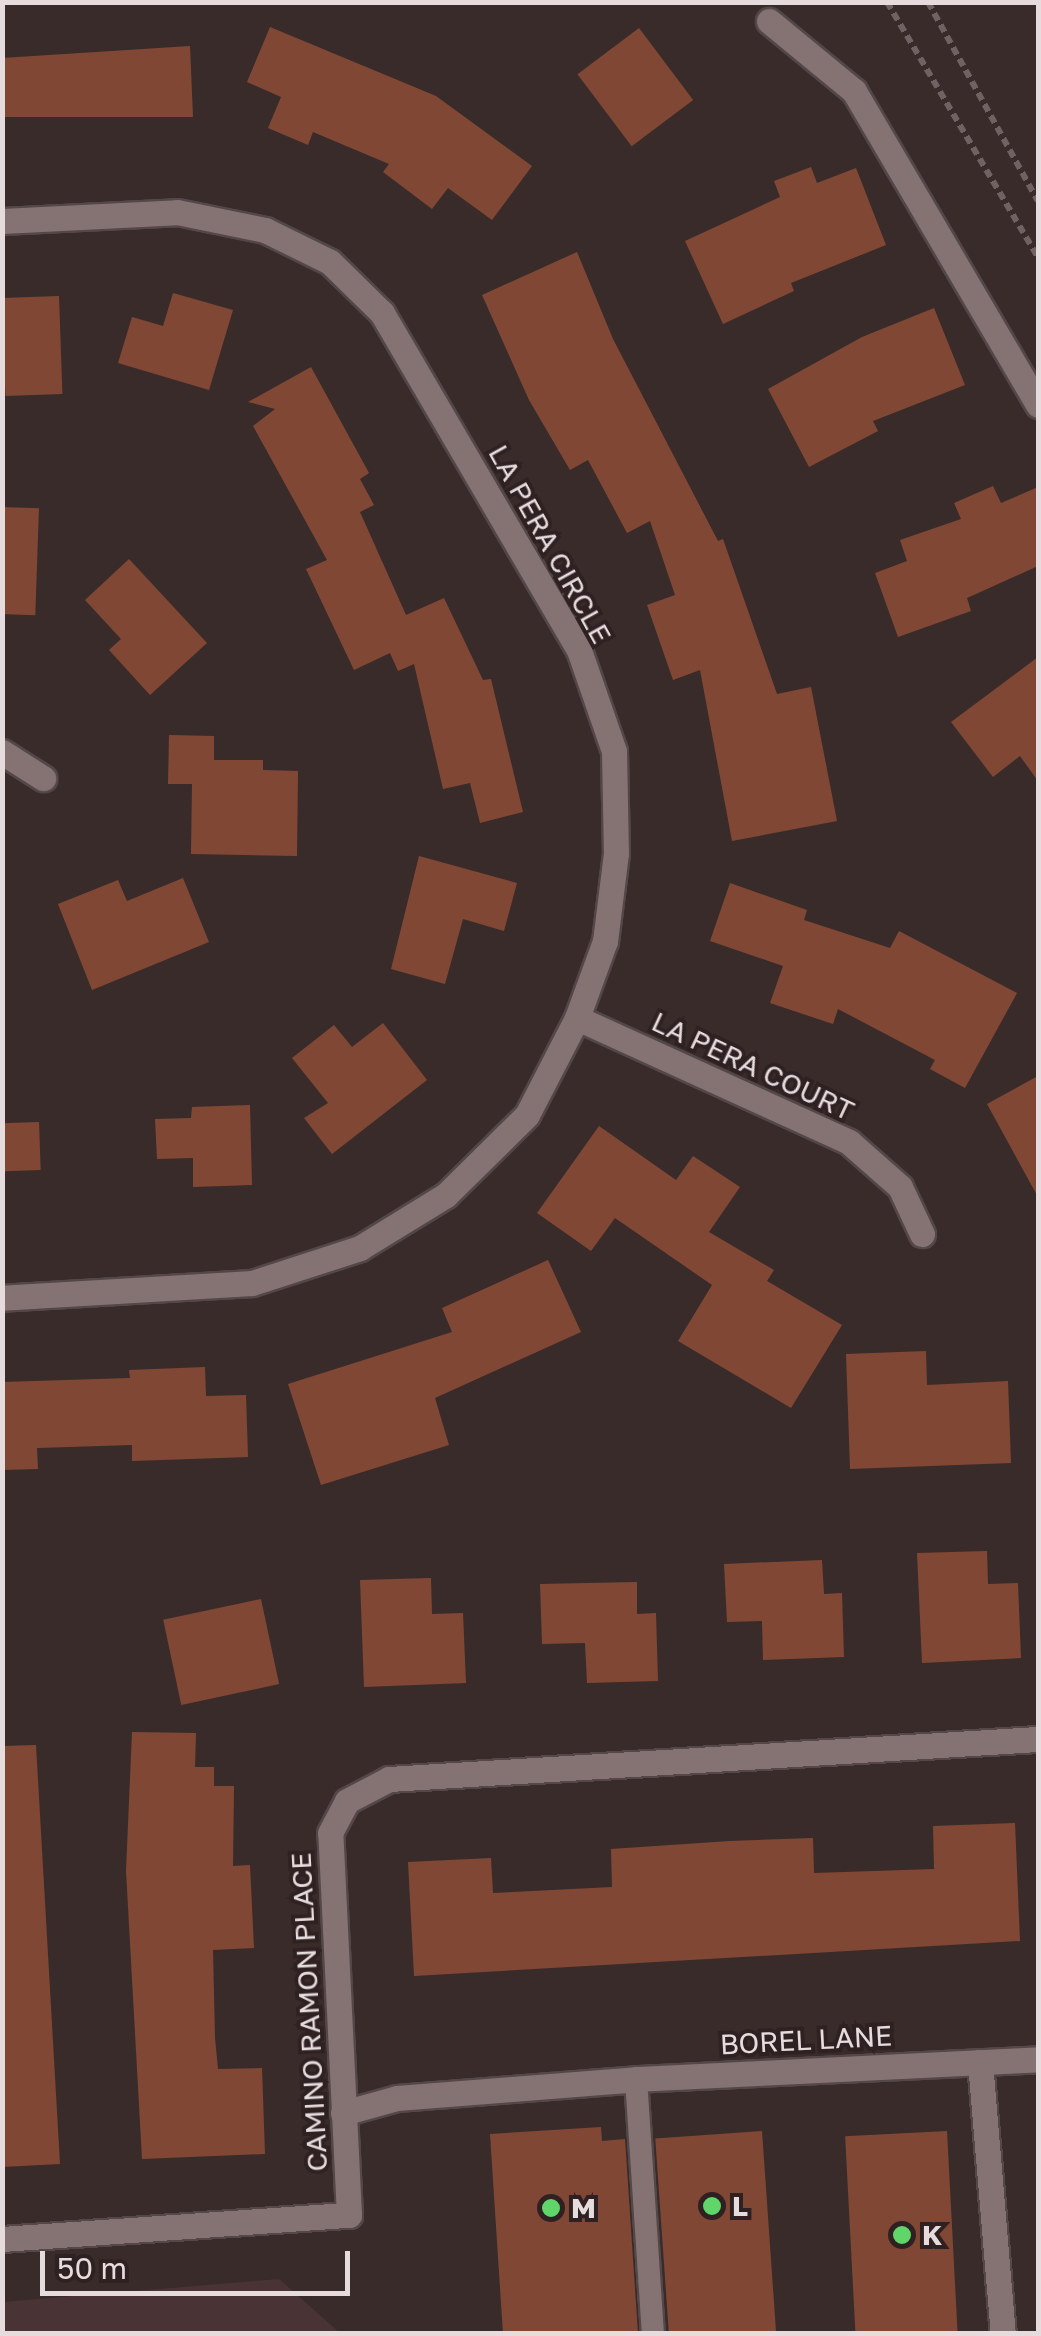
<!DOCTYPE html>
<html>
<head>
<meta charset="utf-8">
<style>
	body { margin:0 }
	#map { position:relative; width:1041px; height:2336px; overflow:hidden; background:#3a2b2b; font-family:"Golos Text",sans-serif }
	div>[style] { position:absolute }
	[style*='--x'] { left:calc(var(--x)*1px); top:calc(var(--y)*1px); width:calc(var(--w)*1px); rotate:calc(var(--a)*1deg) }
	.built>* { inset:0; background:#493334 }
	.building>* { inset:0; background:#804834; transform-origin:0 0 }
	.path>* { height:6px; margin-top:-3px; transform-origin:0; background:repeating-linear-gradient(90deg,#706262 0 8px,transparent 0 13px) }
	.roads { filter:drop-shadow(2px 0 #534748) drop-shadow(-2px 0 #534748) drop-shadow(0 2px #534748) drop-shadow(0 -2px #534748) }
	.service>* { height:22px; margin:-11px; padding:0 11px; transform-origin:11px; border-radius:11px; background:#857374 }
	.minor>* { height:25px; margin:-12.5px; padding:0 12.5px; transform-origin:12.5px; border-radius:12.5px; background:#857374 }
	.dots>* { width:28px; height:28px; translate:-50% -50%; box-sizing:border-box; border:5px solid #2f2122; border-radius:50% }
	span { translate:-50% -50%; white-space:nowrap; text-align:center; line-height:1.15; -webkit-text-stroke:8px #2f2122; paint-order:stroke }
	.street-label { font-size:28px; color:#e6dcdd }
	.poi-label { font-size:28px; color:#e6dcdd; font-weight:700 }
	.left { translate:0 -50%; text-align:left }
	.frame { position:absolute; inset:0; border:5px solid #e6dcdd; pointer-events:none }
	.scale { position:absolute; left:40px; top:2251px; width:310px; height:45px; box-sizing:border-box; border:5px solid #e6dcdd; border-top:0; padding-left:12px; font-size:30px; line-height:35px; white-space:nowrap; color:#e6dcdd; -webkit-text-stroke:8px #2f2122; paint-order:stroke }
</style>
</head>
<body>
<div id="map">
	<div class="built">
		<i style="clip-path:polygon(279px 2279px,340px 2333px,3px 2333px,3px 2302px)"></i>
	</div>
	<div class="building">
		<i style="clip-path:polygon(270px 27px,436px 96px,532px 166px,492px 220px,448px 188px,432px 209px,383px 172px,389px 164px,313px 132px,308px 145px,268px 128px,281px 97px,247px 82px)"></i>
		<i style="left:639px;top:28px;width:90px;height:77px;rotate:53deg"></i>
		<i style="clip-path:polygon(190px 46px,193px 117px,2px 117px,2px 58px)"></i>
		<i style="clip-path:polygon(811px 167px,817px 183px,856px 168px,886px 245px,791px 283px,794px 291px,723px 324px,685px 241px,780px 197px,774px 181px)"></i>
		<i style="clip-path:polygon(577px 252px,613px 339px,718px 541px,723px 539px,777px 694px,811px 687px,837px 821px,732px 841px,700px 670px,673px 680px,647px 605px,675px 595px,650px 521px,627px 533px,588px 460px,570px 470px,529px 400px,482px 295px)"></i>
		<i style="clip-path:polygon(173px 293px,233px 310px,209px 390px,118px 363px,132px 317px,163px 326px)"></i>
		<i style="left:59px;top:296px;width:98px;height:57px;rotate:88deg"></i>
		<i style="clip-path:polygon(934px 308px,965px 385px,873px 421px,878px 431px,809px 467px,768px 389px,862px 337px)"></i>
		<i style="clip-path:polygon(311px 367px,369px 473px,360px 479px,374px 505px,360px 512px,406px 615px,444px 598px,483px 680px,491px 679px,523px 812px,480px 823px,470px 783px,443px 789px,414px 664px,398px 671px,390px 653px,354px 670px,306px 569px,327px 560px,253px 426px,275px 409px,248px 402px)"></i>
		<i style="clip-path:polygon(993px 486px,1001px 503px,1038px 487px,1038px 566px,967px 598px,971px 611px,898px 637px,875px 573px,907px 561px,900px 540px,961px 519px,954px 503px)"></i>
		<i style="left:2px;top:507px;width:37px;height:107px;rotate:2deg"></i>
		<i style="clip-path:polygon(129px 559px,207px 643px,150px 695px,109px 650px,121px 639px,85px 600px)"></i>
		<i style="clip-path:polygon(1038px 657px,1038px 781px,1020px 756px,993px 777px,951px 722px)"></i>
		<i style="clip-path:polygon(169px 735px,214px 736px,214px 760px,263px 760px,263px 770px,298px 771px,297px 856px,191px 854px,192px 784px,168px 784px)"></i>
		<i style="clip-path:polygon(419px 856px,517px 883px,504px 931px,463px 919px,445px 984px,391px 969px)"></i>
		<i style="clip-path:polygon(183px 878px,209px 942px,92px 990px,58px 904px,118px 880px,127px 901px)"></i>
		<i style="clip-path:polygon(730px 883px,807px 910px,804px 920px,890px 948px,899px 931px,1017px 993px,965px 1088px,930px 1069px,935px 1060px,838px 1009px,833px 1024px,770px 1003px,783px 966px,710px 941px)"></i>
		<i style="clip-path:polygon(383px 1023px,427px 1080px,332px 1154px,304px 1118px,328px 1103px,292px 1058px,334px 1025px,352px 1047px)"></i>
		<i style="clip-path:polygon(1038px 1076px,1038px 1197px,987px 1104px)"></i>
		<i style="clip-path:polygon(250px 1105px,252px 1185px,193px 1187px,193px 1158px,157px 1159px,155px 1119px,191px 1118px,192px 1107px)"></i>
		<i style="left:39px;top:1122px;width:48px;height:37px;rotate:88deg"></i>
		<i style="clip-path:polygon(599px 1126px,676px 1180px,693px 1156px,740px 1187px,709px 1232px,774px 1270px,767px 1281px,842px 1325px,791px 1408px,678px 1341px,712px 1285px,615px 1218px,591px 1251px,537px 1213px)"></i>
		<i style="clip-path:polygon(548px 1260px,581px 1332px,435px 1398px,449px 1445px,321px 1485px,288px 1384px,452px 1332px,442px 1308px)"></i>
		<i style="clip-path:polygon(926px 1351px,927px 1385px,1008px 1381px,1011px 1463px,850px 1469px,846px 1354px)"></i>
		<i style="clip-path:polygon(205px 1367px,206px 1396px,246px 1395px,248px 1457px,132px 1461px,132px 1445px,37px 1448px,38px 1469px,2px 1470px,2px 1382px,130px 1378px,129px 1370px)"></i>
		<i style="clip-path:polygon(987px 1551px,988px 1584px,1018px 1583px,1021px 1658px,922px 1663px,917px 1553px)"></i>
		<i style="clip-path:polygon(822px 1560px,824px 1594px,842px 1593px,844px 1657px,763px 1660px,762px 1621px,727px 1622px,724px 1564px)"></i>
		<i style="clip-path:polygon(431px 1578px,432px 1614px,463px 1613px,466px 1683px,364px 1687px,360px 1580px)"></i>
		<i style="clip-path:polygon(637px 1582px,637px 1614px,656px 1613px,658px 1681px,587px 1683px,585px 1643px,542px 1644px,540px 1584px)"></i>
		<i style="left:261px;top:1599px;width:87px;height:100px;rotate:78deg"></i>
		<i style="clip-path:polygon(132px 1732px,196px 1733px,195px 1767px,214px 1767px,214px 1786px,234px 1786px,233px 1866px,250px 1865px,254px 1948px,213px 1950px,215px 2038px,218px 2069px,262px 2068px,265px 2154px,142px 2159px,126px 1871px)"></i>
		<i style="clip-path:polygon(36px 1745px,60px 2164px,2px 2167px,2px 1746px)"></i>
		<i style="clip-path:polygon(1015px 1823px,1020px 1941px,414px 1976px,408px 1862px,491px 1858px,493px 1893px,612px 1887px,611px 1849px,730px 1841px,813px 1838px,814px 1873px,934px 1869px,933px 1826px)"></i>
		<i style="clip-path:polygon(601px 2127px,602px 2141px,625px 2139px,638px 2334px,503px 2334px,490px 2134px)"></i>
		<i style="left:762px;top:2131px;width:203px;height:107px;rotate:86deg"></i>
		<i style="left:947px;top:2131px;width:203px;height:102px;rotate:87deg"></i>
	</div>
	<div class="path">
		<i style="--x:887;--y:2;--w:296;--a:59.4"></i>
		<i style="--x:928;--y:2;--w:227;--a:61.1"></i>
	</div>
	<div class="roads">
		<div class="service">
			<i style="--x:636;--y:2079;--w:256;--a:86.2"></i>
		</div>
		<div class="minor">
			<i style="--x:769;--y:21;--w:110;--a:39.5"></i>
			<i style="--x:854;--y:91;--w:364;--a:59.6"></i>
			<i style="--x:2;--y:221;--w:175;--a:-2.9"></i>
			<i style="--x:177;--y:212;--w:90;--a:11.6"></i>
			<i style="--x:265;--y:230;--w:72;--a:26.2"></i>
			<i style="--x:330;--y:262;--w:73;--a:44.4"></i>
			<i style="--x:382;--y:313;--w:390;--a:59.7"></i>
			<i style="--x:579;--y:650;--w:107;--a:70.9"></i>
			<i style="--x:614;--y:751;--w:102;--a:88.9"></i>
			<i style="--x:616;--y:853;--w:89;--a:97.1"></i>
			<i style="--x:605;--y:941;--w:82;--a:110"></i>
			<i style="--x:577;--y:1018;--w:109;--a:117.3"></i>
			<i style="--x:527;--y:1115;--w:114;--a:135.4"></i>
			<i style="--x:446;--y:1195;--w:101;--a:148.4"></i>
			<i style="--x:360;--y:1248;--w:114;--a:162"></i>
			<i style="--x:252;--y:1283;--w:250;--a:176.6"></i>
			<i style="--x:2;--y:752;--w:49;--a:32.4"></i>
			<i style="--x:577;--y:1018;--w:299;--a:24.5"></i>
			<i style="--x:849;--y:1142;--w:68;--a:41.4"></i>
			<i style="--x:900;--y:1187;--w:52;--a:64.9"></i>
			<i style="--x:980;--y:2062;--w:273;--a:85.2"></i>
			<i style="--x:343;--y:2113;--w:56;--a:-15.5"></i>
			<i style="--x:397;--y:2098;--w:240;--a:-4.5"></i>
			<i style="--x:636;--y:2079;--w:402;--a:-2.8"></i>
			<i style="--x:2;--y:2239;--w:348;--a:-4"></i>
			<i style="--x:349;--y:2215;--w:382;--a:-92.8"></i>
			<i style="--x:330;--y:1833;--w:36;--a:-62"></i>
			<i style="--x:347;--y:1801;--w:47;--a:-27.6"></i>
			<i style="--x:389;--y:1779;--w:650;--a:-3.53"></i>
		</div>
	</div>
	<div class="dots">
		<i style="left:712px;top:2206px;background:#60d56a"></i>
		<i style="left:551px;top:2208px;background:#60d56a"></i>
		<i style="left:902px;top:2235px;background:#60d56a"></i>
	</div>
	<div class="street-label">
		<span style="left:550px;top:544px;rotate:61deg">LA PERA CIRCLE</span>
		<span style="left:753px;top:1066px;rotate:25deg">LA PERA COURT</span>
		<span style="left:309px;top:2012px;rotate:-93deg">CAMINO RAMON PLACE</span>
		<span style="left:806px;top:2040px;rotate:-3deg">BOREL LANE</span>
	</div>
	<div class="poi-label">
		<span class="left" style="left:732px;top:2206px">L</span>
		<span class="left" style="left:571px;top:2208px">M</span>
		<span class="left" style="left:922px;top:2235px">K</span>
	</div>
	<div class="frame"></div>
	<div class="scale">50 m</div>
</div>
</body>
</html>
